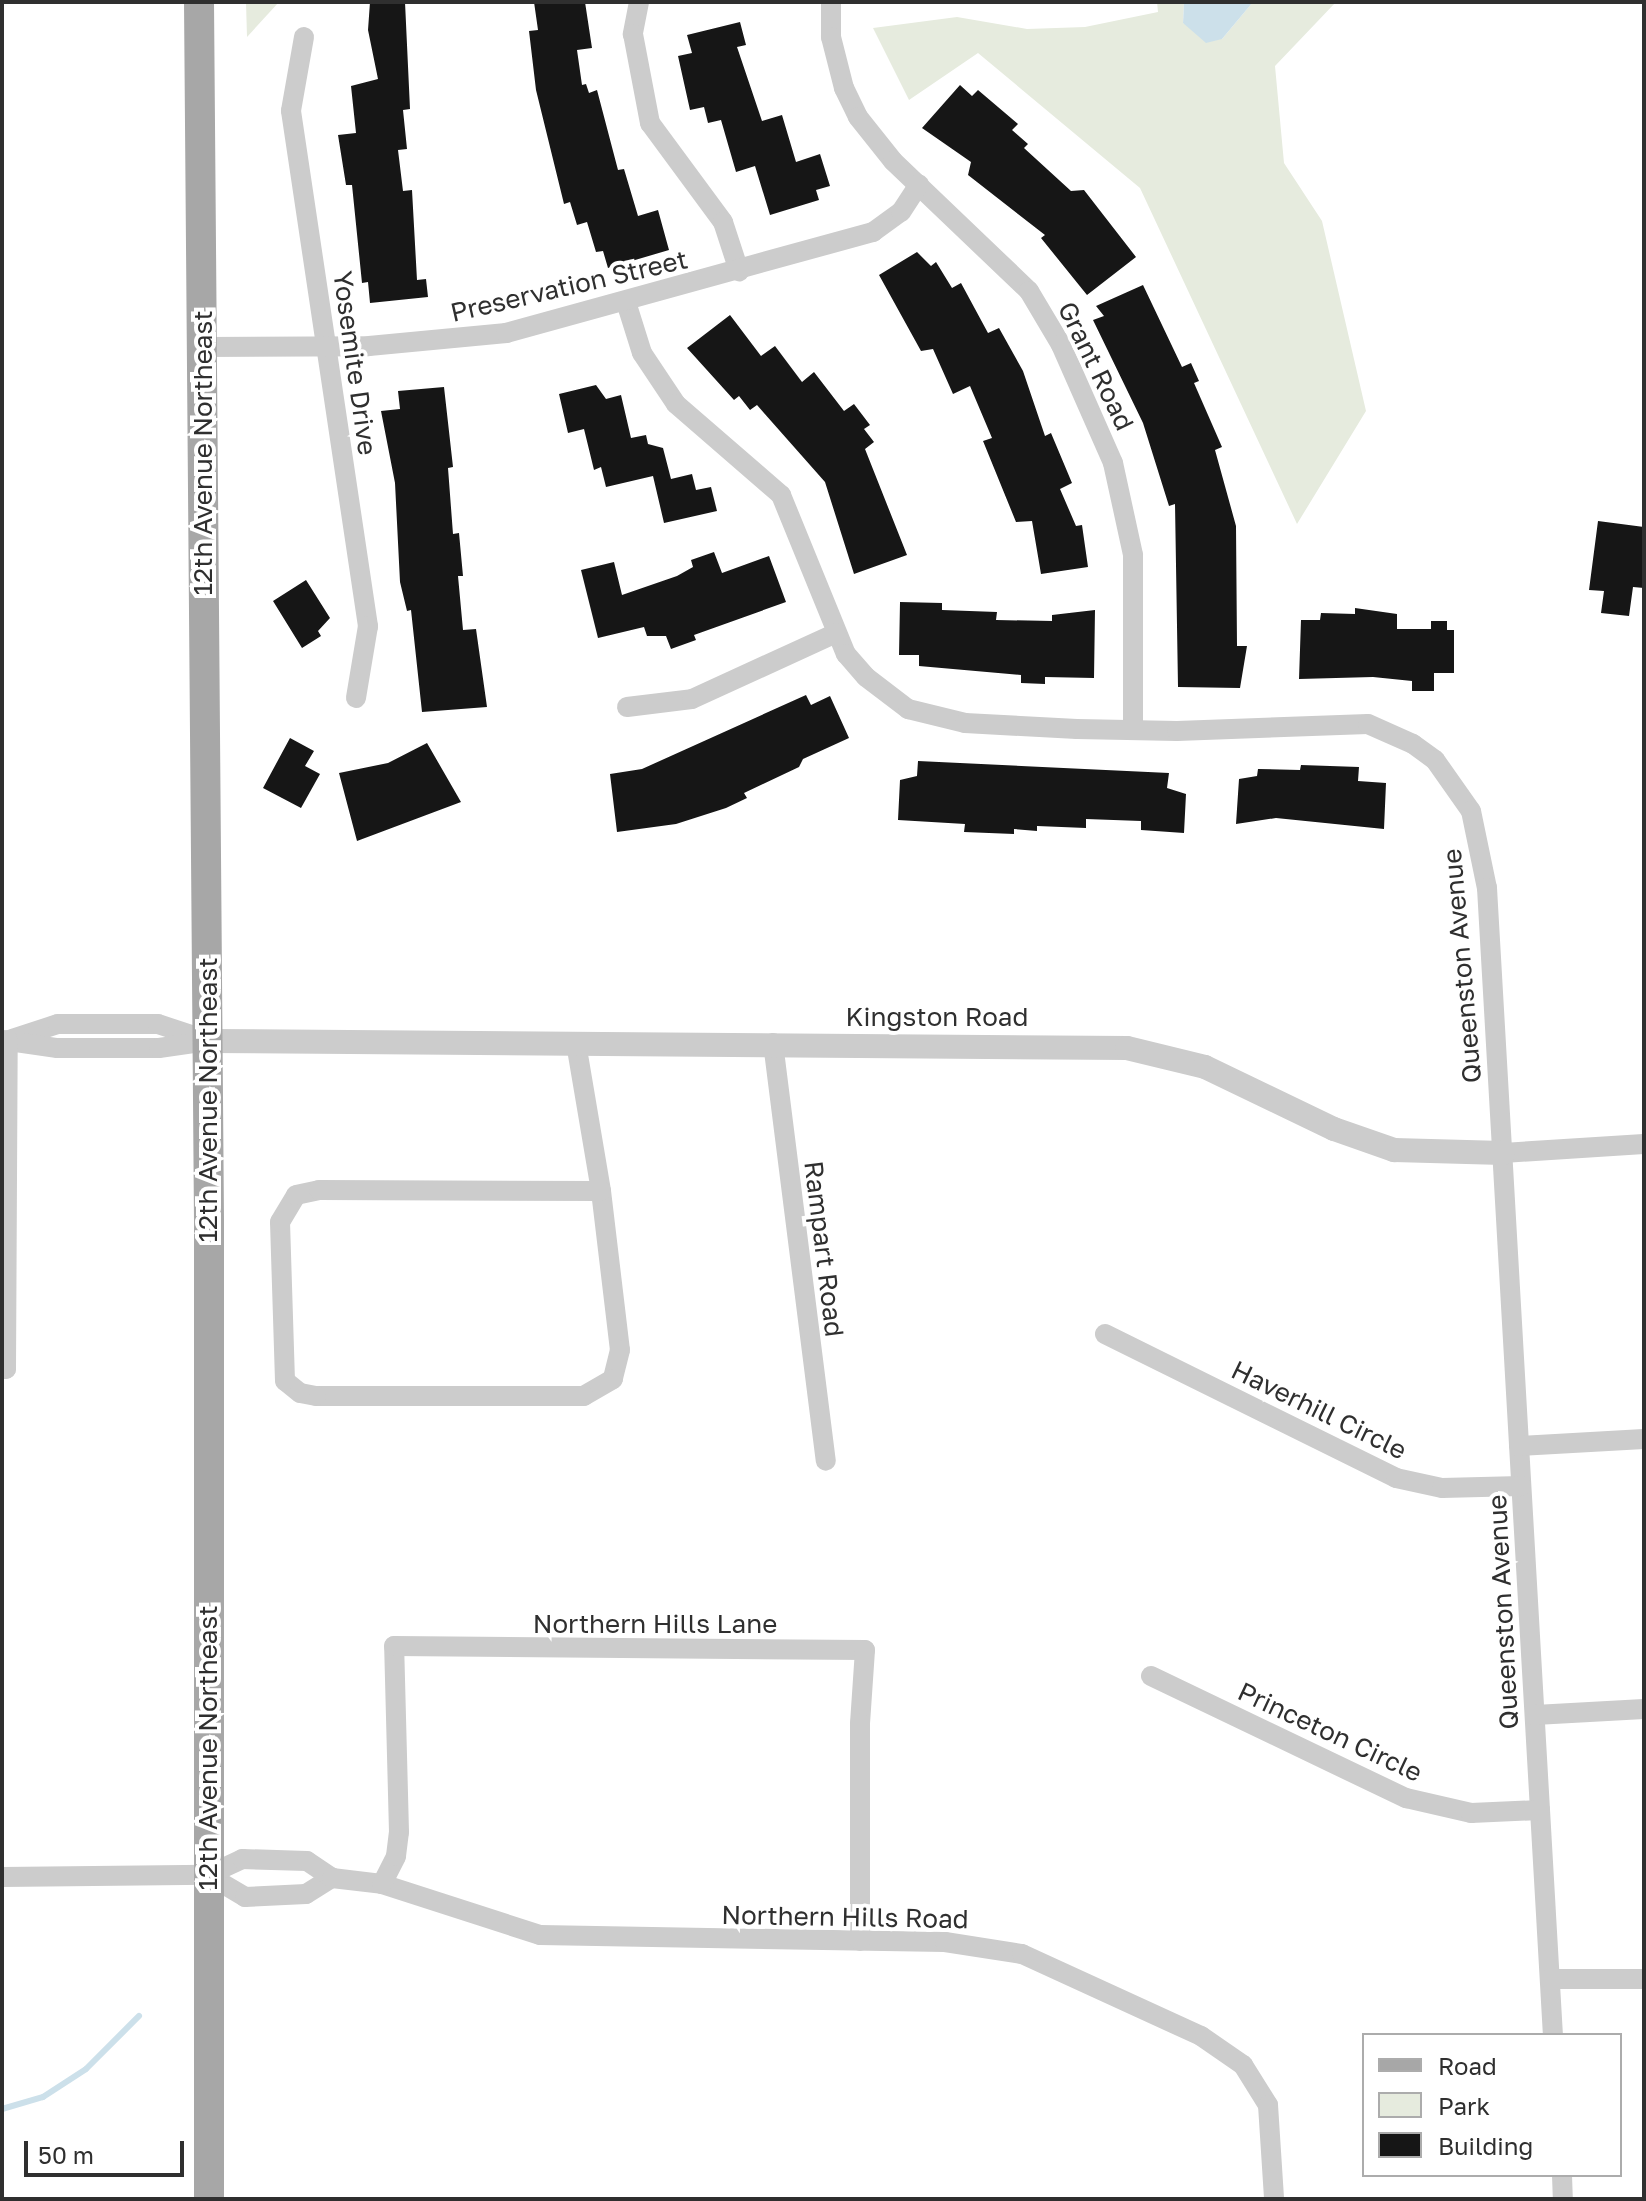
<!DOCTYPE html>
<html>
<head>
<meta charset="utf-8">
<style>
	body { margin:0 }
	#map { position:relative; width:1646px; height:2201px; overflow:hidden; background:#fff; font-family:"Golos Text",sans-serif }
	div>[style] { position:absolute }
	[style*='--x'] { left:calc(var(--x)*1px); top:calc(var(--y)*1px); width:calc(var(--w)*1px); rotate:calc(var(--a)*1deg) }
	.green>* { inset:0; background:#e6ebde }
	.water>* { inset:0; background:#cce0ea }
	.stream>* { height:6px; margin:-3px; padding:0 3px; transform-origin:3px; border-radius:3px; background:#cce0ea }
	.building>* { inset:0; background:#161616 }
	.minor>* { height:20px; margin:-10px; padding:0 10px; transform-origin:10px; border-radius:10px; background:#ccc }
	.tertiary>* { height:24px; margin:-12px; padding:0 12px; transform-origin:12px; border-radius:12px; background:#ccc }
	.primary>* { height:30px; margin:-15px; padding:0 15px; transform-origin:15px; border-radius:15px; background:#a7a7a7 }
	span { translate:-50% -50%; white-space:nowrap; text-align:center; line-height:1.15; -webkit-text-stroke:8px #fff; paint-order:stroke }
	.street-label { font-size:26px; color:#2f2f2f }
	.frame { position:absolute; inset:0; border:4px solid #2f2f2f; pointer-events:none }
	.legend { position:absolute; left:1362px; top:2033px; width:260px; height:144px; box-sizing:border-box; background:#fff; border:2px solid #acacac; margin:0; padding:10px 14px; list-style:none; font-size:24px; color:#2f2f2f }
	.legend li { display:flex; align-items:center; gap:16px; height:40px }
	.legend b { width:40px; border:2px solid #acacac }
	.scale { position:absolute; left:24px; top:2141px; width:160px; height:36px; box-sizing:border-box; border:4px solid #2f2f2f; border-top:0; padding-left:10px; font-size:24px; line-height:28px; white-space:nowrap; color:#2f2f2f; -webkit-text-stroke:6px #fff; paint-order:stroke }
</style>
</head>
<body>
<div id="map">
	<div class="green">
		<i style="clip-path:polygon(246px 2px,279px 2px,247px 37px)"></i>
		<i style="clip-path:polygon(1157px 2px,1184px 2px,1183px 23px,1222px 39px,1253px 2px,1336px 2px,1275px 66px,1284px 163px,1322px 221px,1366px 411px,1297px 524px,1140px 188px,978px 53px,909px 100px,873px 28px,957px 17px,1027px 29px,1085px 27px,1158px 12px)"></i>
	</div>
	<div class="water">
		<i style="clip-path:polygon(1184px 2px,1253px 2px,1222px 39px,1206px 43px,1183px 23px)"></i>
	</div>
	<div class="stream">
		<i style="--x:2;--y:2109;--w:43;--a:-16.3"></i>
		<i style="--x:43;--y:2097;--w:51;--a:-33.1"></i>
		<i style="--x:86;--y:2069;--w:75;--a:-45"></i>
	</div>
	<div class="building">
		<i style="clip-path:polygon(370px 2px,405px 2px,410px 109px,403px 110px,407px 149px,398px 150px,403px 191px,412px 190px,417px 280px,426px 279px,428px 297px,370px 303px,368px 282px,362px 283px,352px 185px,346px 185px,338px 135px,356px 133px,351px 86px,378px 79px,368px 30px)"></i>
		<i style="clip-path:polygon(534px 2px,585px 2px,592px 48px,577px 50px,582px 85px,586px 84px,589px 93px,597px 90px,618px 170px,624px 169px,638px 216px,658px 210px,669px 250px,608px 268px,603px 251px,596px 252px,587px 222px,577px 225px,570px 202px,564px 204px,536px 90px,529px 31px,538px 30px)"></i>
		<i style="clip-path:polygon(740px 22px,746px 45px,737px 47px,762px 121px,782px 115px,796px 162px,820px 154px,830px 186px,816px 190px,819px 200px,770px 215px,755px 166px,736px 172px,721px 120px,708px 123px,704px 107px,690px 110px,678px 56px,692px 53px,687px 35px)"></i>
		<i style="clip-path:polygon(960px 85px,972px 96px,978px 90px,1018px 124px,1012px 130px,1028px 144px,1024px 148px,1071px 191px,1084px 190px,1136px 257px,1087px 295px,1041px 238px,1045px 235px,968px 175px,971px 162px,922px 128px)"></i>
		<i style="clip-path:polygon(917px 252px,931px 266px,936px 262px,952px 288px,961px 283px,988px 333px,999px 328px,1023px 371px,1045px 436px,1051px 433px,1072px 483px,1060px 489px,1076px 526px,1082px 525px,1088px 567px,1041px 574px,1032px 521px,1016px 522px,983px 441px,992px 438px,970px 386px,953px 394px,933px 349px,921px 351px,879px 275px)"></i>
		<i style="clip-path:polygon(1143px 285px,1182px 367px,1191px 363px,1199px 381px,1194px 383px,1222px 447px,1215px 450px,1236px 526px,1237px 646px,1247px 646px,1240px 688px,1178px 687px,1175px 504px,1169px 506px,1143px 423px,1093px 320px,1104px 316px,1096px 306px)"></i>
		<i style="clip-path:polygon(730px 315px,761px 356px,775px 346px,802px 382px,814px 372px,844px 411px,854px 404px,870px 425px,864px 429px,874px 442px,865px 449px,907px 555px,854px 574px,825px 482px,757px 405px,750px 410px,739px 396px,734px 400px,687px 348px)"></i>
		<i style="clip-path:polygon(596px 385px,606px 399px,621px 395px,631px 438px,646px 435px,648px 444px,663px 448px,671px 479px,692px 474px,696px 490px,711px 487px,717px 511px,664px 523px,653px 476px,606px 487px,601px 467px,594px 470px,584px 429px,568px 433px,559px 394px)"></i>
		<i style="clip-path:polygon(444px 387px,453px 467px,448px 468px,453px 534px,459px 533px,463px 576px,458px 576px,463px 630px,476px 629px,487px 707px,422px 712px,411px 610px,407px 611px,400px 582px,395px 483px,381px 411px,400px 409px,398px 391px)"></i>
		<i style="clip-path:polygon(1598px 521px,1644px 527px,1644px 588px,1633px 587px,1629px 616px,1601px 613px,1604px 591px,1589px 590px)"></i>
		<i style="clip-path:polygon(714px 552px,722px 573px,769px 556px,786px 602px,694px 635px,696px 640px,671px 649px,666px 636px,647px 636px,644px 627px,598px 638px,581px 570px,614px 562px,622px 595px,677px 576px,693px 567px,691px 560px)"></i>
		<i style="clip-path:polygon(306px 580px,330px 618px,318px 631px,321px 636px,302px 648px,273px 601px)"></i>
		<i style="clip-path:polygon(900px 602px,942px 603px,942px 610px,997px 612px,996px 620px,1052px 621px,1052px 615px,1095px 610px,1094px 678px,1045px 677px,1045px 684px,1021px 683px,1021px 675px,919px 666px,919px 655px,899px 655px)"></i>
		<i style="clip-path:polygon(1355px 608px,1397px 614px,1397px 629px,1431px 629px,1431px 621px,1447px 621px,1447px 630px,1454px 630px,1454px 673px,1434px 673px,1434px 691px,1412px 691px,1412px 681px,1373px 677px,1299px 679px,1301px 620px,1320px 620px,1321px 613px,1355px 614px)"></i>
		<i style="clip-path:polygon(806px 695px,811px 705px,830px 696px,849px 738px,803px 759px,799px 767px,744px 793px,747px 798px,726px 808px,676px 824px,617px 832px,610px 774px,642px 769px)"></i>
		<i style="clip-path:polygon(290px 738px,314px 751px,305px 766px,320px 774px,301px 808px,263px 788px)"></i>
		<i style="clip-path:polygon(427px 743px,461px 802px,357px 841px,339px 773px,388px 763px)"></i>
		<i style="clip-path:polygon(918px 761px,1169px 773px,1167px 788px,1186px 794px,1184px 833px,1141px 830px,1141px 821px,1086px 819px,1086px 828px,1037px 826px,1037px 831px,1014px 829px,1014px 834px,964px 832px,965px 824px,898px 820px,900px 780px,917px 776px)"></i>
		<i style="clip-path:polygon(1301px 765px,1359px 767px,1358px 781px,1386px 783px,1384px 829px,1276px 818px,1236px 824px,1239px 779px,1257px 776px,1258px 769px,1300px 770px)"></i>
	</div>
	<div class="minor">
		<i style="--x:639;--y:2;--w:33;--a:101"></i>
		<i style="--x:633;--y:34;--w:91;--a:79.2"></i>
		<i style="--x:650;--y:123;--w:123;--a:53.6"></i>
		<i style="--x:723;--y:222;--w:52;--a:71.9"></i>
		<i style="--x:831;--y:2;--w:35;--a:90"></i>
		<i style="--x:831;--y:37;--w:53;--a:75.7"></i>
		<i style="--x:844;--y:88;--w:32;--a:64"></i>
		<i style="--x:858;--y:117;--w:56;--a:51.5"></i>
		<i style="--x:893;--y:161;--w:188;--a:43.7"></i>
		<i style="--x:1029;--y:291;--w:63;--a:59.3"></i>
		<i style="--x:1061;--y:345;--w:129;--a:66.2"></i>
		<i style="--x:1113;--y:463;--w:94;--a:77.7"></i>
		<i style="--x:1133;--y:555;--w:175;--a:90"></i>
		<i style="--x:304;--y:37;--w:75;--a:100"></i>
		<i style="--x:291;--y:111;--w:521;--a:81.5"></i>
		<i style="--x:368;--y:626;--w:73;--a:99.5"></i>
		<i style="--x:626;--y:302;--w:53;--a:72.6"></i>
		<i style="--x:642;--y:353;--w:61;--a:56.3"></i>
		<i style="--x:676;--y:404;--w:139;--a:40.9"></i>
		<i style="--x:781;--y:495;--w:172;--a:67.8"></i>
		<i style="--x:846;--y:654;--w:30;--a:49"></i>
		<i style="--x:866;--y:677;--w:53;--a:37.3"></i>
		<i style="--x:908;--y:709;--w:59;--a:13.8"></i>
		<i style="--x:965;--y:723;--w:112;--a:3.1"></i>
		<i style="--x:1077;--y:729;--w:100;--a:1.1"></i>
		<i style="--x:1177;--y:731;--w:191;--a:-2.1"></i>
		<i style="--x:1368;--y:724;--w:49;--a:24"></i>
		<i style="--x:1413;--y:744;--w:27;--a:36"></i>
		<i style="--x:1435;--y:760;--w:62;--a:54.8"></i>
		<i style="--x:1471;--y:811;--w:79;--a:78.3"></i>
		<i style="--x:1487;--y:888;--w:1149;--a:86.71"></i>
		<i style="--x:203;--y:347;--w:166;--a:-0.3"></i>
		<i style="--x:369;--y:346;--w:138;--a:-5.4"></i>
		<i style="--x:506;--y:333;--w:381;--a:-15.4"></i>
		<i style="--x:873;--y:232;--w:34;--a:-36"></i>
		<i style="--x:901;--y:212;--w:33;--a:-57"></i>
		<i style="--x:627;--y:707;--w:65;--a:-7"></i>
		<i style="--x:692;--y:699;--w:158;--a:-24.6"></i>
		<i style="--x:12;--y:1039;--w:48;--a:-18.1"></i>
		<i style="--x:58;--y:1024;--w:100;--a:0"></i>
		<i style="--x:158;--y:1024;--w:47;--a:18.4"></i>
		<i style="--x:2;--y:1040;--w:56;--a:8.3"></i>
		<i style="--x:57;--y:1048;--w:102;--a:0"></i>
		<i style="--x:159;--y:1048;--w:49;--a:-8.1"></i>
		<i style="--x:576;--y:1043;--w:150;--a:80.4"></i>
		<i style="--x:601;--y:1191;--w:160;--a:83.2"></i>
		<i style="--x:620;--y:1350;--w:30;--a:104"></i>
		<i style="--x:613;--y:1379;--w:34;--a:150"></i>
		<i style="--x:584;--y:1396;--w:268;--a:180"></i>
		<i style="--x:316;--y:1396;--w:16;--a:-169"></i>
		<i style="--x:300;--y:1393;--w:19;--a:-141"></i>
		<i style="--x:285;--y:1381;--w:159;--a:-91.8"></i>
		<i style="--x:280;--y:1222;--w:31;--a:-59"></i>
		<i style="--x:296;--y:1195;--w:24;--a:-12"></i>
		<i style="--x:319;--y:1190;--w:282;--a:0.2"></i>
		<i style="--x:773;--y:1043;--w:421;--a:82.8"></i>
		<i style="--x:1503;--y:1153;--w:141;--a:-3.7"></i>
		<i style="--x:1105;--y:1334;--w:325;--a:26.3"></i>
		<i style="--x:1396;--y:1478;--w:47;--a:12.3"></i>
		<i style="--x:1442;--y:1488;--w:79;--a:-1.5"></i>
		<i style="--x:2;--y:1369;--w:4;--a:0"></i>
		<i style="--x:6;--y:1369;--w:329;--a:-89.7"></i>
		<i style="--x:1519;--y:1446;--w:125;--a:-3.2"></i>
		<i style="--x:1151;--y:1676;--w:283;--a:25.6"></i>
		<i style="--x:1406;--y:1798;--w:67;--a:13"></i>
		<i style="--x:1471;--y:1813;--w:69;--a:-2.5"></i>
		<i style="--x:1535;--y:1715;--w:109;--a:-3.2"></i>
		<i style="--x:208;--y:1875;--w:43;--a:30.7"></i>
		<i style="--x:245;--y:1897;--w:61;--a:-2.8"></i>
		<i style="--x:306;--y:1894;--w:31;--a:-32"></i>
		<i style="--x:2;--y:1877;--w:206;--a:-0.6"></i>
		<i style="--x:208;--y:1875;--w:38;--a:-25"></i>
		<i style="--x:242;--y:1859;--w:65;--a:1.8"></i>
		<i style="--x:307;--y:1861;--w:30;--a:34"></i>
		<i style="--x:332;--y:1878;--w:50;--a:6.8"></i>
		<i style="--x:382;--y:1884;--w:166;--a:17.9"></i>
		<i style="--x:540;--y:1935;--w:405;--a:1"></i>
		<i style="--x:945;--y:1942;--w:78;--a:8.9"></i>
		<i style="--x:1022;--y:1954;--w:197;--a:24.6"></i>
		<i style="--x:1201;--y:2036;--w:51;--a:34.6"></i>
		<i style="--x:1243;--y:2065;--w:47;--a:58"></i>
		<i style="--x:1268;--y:2105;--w:94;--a:86.3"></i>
		<i style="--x:382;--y:1884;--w:31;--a:-63"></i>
		<i style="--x:396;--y:1856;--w:24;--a:-83"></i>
		<i style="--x:399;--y:1832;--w:186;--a:-91.5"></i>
		<i style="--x:394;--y:1646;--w:471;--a:0.5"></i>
		<i style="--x:865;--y:1650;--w:73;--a:93.9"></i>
		<i style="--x:860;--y:1723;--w:218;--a:90"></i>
		<i style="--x:1550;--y:1979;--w:94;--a:0"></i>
		<i style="--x:1562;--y:2175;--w:24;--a:88"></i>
	</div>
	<div class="tertiary">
		<i style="--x:208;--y:1041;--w:919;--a:0.44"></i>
		<i style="--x:1127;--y:1048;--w:80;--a:13.7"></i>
		<i style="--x:1205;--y:1067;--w:143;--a:25.7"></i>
		<i style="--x:1334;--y:1129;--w:64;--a:19.3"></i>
		<i style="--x:1394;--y:1150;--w:109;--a:1.6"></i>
	</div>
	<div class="primary">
		<i style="--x:199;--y:2;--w:1220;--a:89.53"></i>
		<i style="--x:209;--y:1222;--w:977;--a:90"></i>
	</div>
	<div class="street-label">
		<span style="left:569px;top:286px;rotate:-13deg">Preservation Street</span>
		<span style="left:355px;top:363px;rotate:82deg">Yosemite Drive</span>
		<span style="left:1096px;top:366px;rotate:64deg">Grant Road</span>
		<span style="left:203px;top:453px;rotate:-90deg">12th Avenue Northeast</span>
		<span style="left:1462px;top:966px;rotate:-95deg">Queenston Avenue</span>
		<span style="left:937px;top:1017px">Kingston Road</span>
		<span style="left:208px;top:1100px;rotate:-90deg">12th Avenue Northeast</span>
		<span style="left:824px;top:1249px;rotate:83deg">Rampart Road</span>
		<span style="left:1319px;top:1410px;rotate:26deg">Haverhill Circle</span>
		<span style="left:1503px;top:1612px;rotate:-93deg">Queenston Avenue</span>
		<span style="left:655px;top:1624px">Northern Hills Lane</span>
		<span style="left:1330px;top:1732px;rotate:25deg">Princeton Circle</span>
		<span style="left:208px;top:1748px;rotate:-90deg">12th Avenue Northeast</span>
		<span style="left:845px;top:1917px;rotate:1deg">Northern Hills Road</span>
	</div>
	<div class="frame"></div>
	<ul class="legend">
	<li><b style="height:10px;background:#a7a7a7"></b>Road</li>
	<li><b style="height:22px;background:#e6ebde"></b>Park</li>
	<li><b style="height:22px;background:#161616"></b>Building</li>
	</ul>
	<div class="scale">50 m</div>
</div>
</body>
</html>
